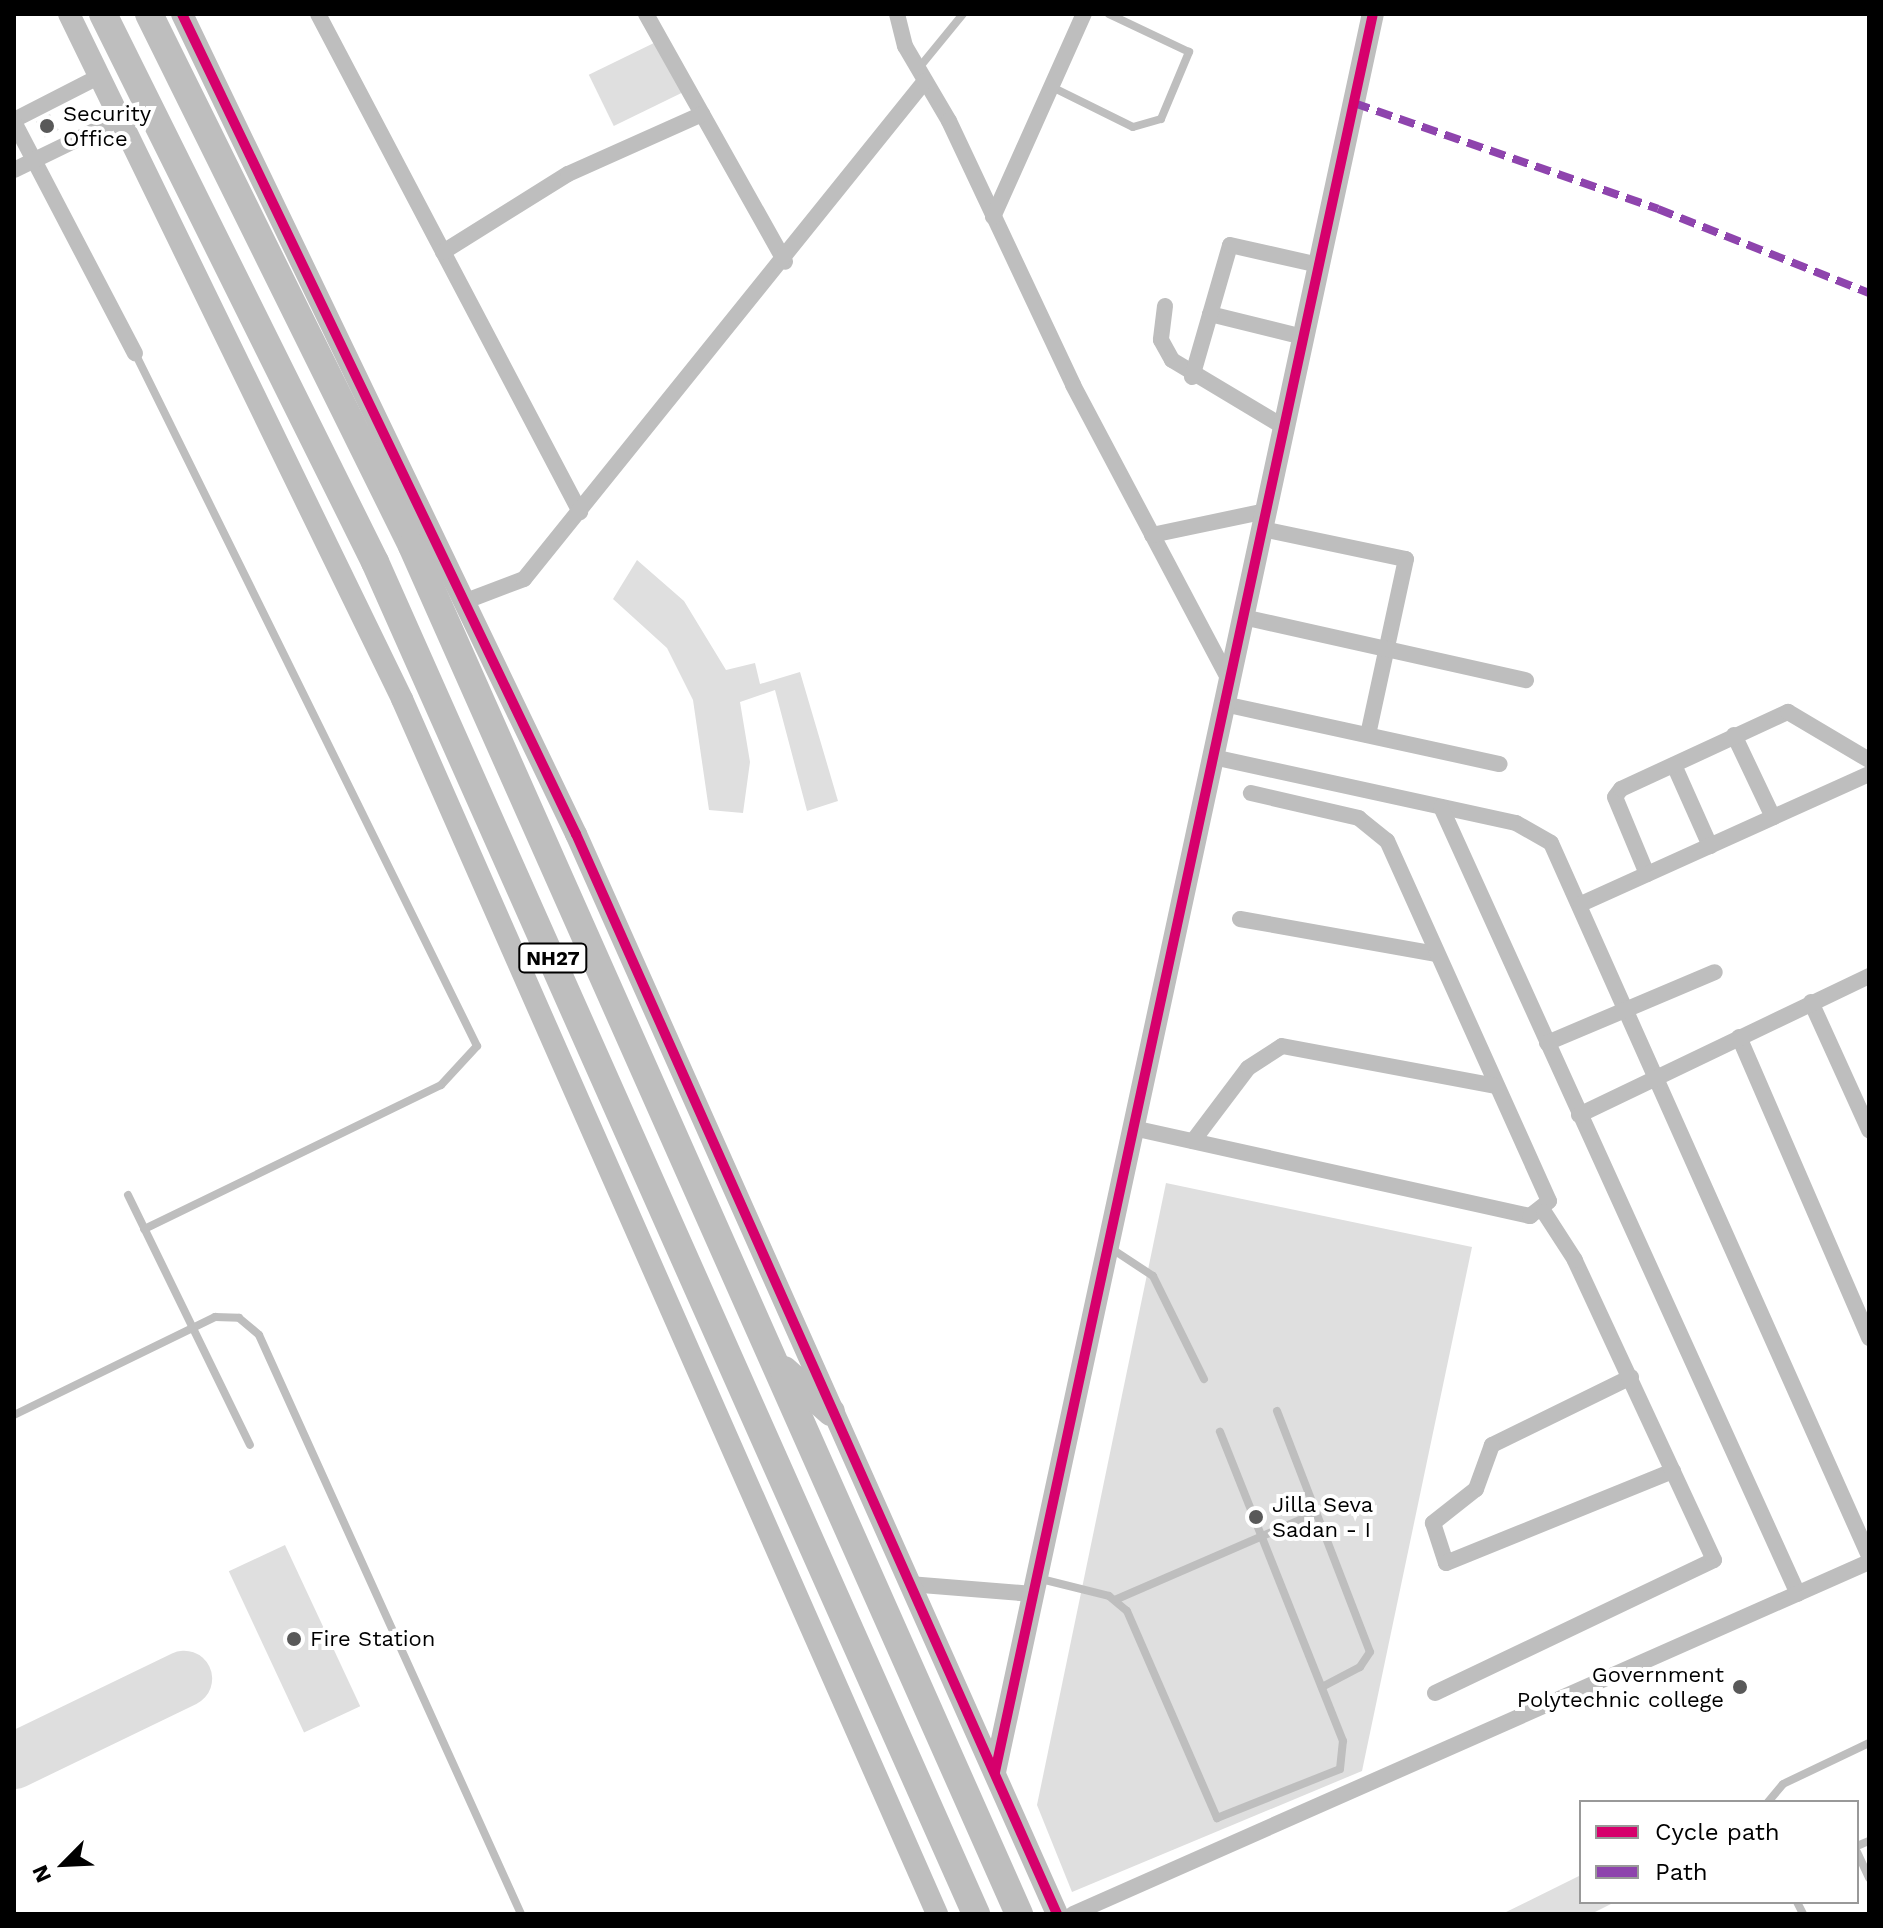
<!DOCTYPE html>
<html>
<head>
<meta charset="utf-8">
<style>
	body { margin:0 }
	#map { position:relative; width:1883px; height:1928px; overflow:hidden; background:#fff; font-family:"Work Sans",sans-serif }
	div>[style] { position:absolute }
	[style*='--x'] { left:calc(var(--x)*1px); top:calc(var(--y)*1px); width:calc(var(--w)*1px); rotate:calc(var(--a)*1deg) }
	.taxiway>* { height:56px; margin:-28px; padding:0 28px; transform-origin:28px; border-radius:28px; background:#dedede }
	.building>* { inset:0; background:#dfdfdf; transform-origin:0 0 }
	.service>* { height:8px; margin:-4px; padding:0 4px; transform-origin:4px; border-radius:4px; background:#bebebe }
	.minor>* { height:16px; margin:-8px; padding:0 8px; transform-origin:8px; border-radius:8px; background:#bebebe }
	.tertiary>* { height:22px; margin:-11px; padding:0 11px; transform-origin:11px; border-radius:11px; background:#bebebe }
	.trunk>* { height:28px; margin:-14px; padding:0 14px; transform-origin:14px; border-radius:14px; background:#bebebe }
	.quiet>* { height:8px; margin-top:-4px; transform-origin:0; background:repeating-linear-gradient(90deg,#8e44ad 0 16px,transparent 0 24px) }
	.cycleway>* { height:10px; margin:-5px; padding:0 5px; transform-origin:5px; border-radius:5px; background:#d6006c }
	.dots>* { width:22px; height:22px; translate:-50% -50%; box-sizing:border-box; border:4px solid #fff; border-radius:50% }
	span { translate:-50% -50%; white-space:nowrap; text-align:center; line-height:1.15; -webkit-text-stroke:8px #fff; paint-order:stroke }
	.shield-label span { padding:2px 6px; background:#fff; border:2px solid; border-radius:6px; -webkit-text-stroke-width:0 }
	.shield-label { font-size:20px; color:#000; font-weight:700 }
	.poi-label { font-size:22px; color:#000 }
	.left { translate:0 -50%; text-align:left }
	.right { translate:-100% -50%; text-align:right }
	.frame { position:absolute; inset:0; border:16px solid #000; pointer-events:none }
	.legend { position:absolute; left:1579px; top:1800px; width:280px; height:104px; box-sizing:border-box; background:#fff; border:2px solid #999; margin:0; padding:10px 14px; list-style:none; font-size:24px; color:#000 }
	.legend li { display:flex; align-items:center; gap:16px; height:40px }
	.legend b { width:40px; border:2px solid #999 }
	.north { position:absolute; left:24px; top:1824px; width:80px; height:80px; -webkit-text-stroke:6px #fff; paint-order:stroke; rotate:246deg; font-size:22px; font-weight:700; line-height:32px; text-align:center; color:#000 }
	.north::after { content:''; display:block; margin:auto; width:28px; height:36px; background:#000; clip-path:polygon(50% 0,100% 100%,50% 72%,0 100%) }
</style>
</head>
<body>
<div id="map">
	<div class="taxiway">
		<i style="--x:14;--y:1761;--w:189;--a:-25.8"></i>
	</div>
	<div class="building">
		<i style="left:658px;top:41px;width:57px;height:77px;rotate:64deg"></i>
		<i style="left:50px;top:114px;width:18px;height:16px;rotate:61deg"></i>
		<i style="clip-path:polygon(637px 560px,684px 601px,726px 670px,755px 663px,760px 684px,800px 672px,838px 801px,807px 811px,775px 690px,740px 702px,750px 762px,743px 813px,709px 810px,693px 700px,667px 648px,613px 599px)"></i>
		<i style="clip-path:polygon(1166px 1183px,1472px 1247px,1362px 1771px,1072px 1892px,1037px 1805px)"></i>
		<i style="left:285px;top:1545px;width:178px;height:62px;rotate:65deg"></i>
		<i style="clip-path:polygon(1581px 1875px,1581px 1902px,1615px 1902px,1591px 1914px,1502px 1914px)"></i>
	</div>
	<div class="service">
		<i style="--x:918;--y:69;--w:71;--a:-50.7"></i>
		<i style="--x:1052;--y:87;--w:90;--a:26.3"></i>
		<i style="--x:1133;--y:127;--w:29;--a:-16"></i>
		<i style="--x:1161;--y:119;--w:73;--a:-67.3"></i>
		<i style="--x:1189;--y:52;--w:89;--a:-154.6"></i>
		<i style="--x:135;--y:353;--w:773;--a:63.73"></i>
		<i style="--x:477;--y:1046;--w:53;--a:132.7"></i>
		<i style="--x:441;--y:1085;--w:330;--a:154.1"></i>
		<i style="--x:128;--y:1195;--w:278;--a:64"></i>
		<i style="--x:1112;--y:1249;--w:49;--a:33.4"></i>
		<i style="--x:1153;--y:1276;--w:115;--a:63.7"></i>
		<i style="--x:1277;--y:1411;--w:258;--a:68.9"></i>
		<i style="--x:1370;--y:1652;--w:18;--a:124"></i>
		<i style="--x:1360;--y:1667;--w:43;--a:152.2"></i>
		<i style="--x:14;--y:1415;--w:224;--a:-26"></i>
		<i style="--x:215;--y:1317;--w:24;--a:2"></i>
		<i style="--x:239;--y:1318;--w:26;--a:40"></i>
		<i style="--x:259;--y:1335;--w:636;--a:65.65"></i>
		<i style="--x:1037;--y:1578;--w:74;--a:14"></i>
		<i style="--x:1109;--y:1596;--w:23;--a:40"></i>
		<i style="--x:1127;--y:1611;--w:226;--a:66.5"></i>
		<i style="--x:1217;--y:1818;--w:132;--a:-21.7"></i>
		<i style="--x:1340;--y:1769;--w:28;--a:-84"></i>
		<i style="--x:1343;--y:1741;--w:333;--a:-111.7"></i>
		<i style="--x:1117;--y:1599;--w:217;--a:-23.4"></i>
		<i style="--x:1768;--y:1802;--w:23;--a:-50"></i>
		<i style="--x:1783;--y:1784;--w:95;--a:-25.5"></i>
		<i style="--x:1857;--y:1846;--w:13;--a:-23"></i>
		<i style="--x:1857;--y:1852;--w:29;--a:65"></i>
		<i style="--x:1797;--y:1902;--w:13;--a:63"></i>
	</div>
	<div class="minor">
		<i style="--x:318;--y:14;--w:563;--a:62.25"></i>
		<i style="--x:646;--y:14;--w:284;--a:60.7"></i>
		<i style="--x:897;--y:14;--w:33;--a:76"></i>
		<i style="--x:905;--y:46;--w:87;--a:59.6"></i>
		<i style="--x:949;--y:121;--w:292;--a:64.8"></i>
		<i style="--x:1073;--y:385;--w:334;--a:62.1"></i>
		<i style="--x:14;--y:120;--w:97;--a:-27.1"></i>
		<i style="--x:14;--y:122;--w:261;--a:62.4"></i>
		<i style="--x:14;--y:170;--w:119;--a:-25.9"></i>
		<i style="--x:993;--y:217;--w:222;--a:-65.9"></i>
		<i style="--x:443;--y:252;--w:147;--a:-32"></i>
		<i style="--x:568;--y:174;--w:147;--a:-24.1"></i>
		<i style="--x:1165;--y:306;--w:34;--a:97"></i>
		<i style="--x:1161;--y:340;--w:23;--a:61"></i>
		<i style="--x:1172;--y:360;--w:131;--a:30.9"></i>
		<i style="--x:1210;--y:314;--w:96;--a:13.9"></i>
		<i style="--x:1192;--y:377;--w:137;--a:-73.9"></i>
		<i style="--x:1230;--y:245;--w:91;--a:12.7"></i>
		<i style="--x:1262;--y:529;--w:147;--a:11.8"></i>
		<i style="--x:1406;--y:559;--w:180;--a:102.2"></i>
		<i style="--x:1152;--y:535;--w:116;--a:-11.9"></i>
		<i style="--x:466;--y:601;--w:62;--a:-20.8"></i>
		<i style="--x:524;--y:579;--w:639;--a:-51.16"></i>
		<i style="--x:1243;--y:617;--w:290;--a:12.6"></i>
		<i style="--x:1224;--y:704;--w:282;--a:12.3"></i>
		<i style="--x:1734;--y:735;--w:91;--a:64.6"></i>
		<i style="--x:1213;--y:757;--w:310;--a:12.3"></i>
		<i style="--x:1516;--y:823;--w:40;--a:29.7"></i>
		<i style="--x:1551;--y:843;--w:781;--a:65.96"></i>
		<i style="--x:1674;--y:765;--w:89;--a:66"></i>
		<i style="--x:1441;--y:807;--w:864;--a:65.6"></i>
		<i style="--x:1647;--y:874;--w:83;--a:-112.6"></i>
		<i style="--x:1615;--y:797;--w:10;--a:-53"></i>
		<i style="--x:1621;--y:789;--w:184;--a:-24.8"></i>
		<i style="--x:1788;--y:712;--w:94;--a:30.7"></i>
		<i style="--x:1581;--y:904;--w:316;--a:-24.3"></i>
		<i style="--x:1240;--y:919;--w:200;--a:10.1"></i>
		<i style="--x:1811;--y:1002;--w:141;--a:65.6"></i>
		<i style="--x:1739;--y:1037;--w:328;--a:66.6"></i>
		<i style="--x:1547;--y:1043;--w:182;--a:-22.9"></i>
		<i style="--x:1579;--y:1115;--w:322;--a:-25.6"></i>
		<i style="--x:1133;--y:1128;--w:407;--a:12.5"></i>
		<i style="--x:1530;--y:1216;--w:24;--a:-38"></i>
		<i style="--x:1549;--y:1201;--w:395;--a:-114.2"></i>
		<i style="--x:1387;--y:841;--w:36;--a:-141"></i>
		<i style="--x:1359;--y:818;--w:111;--a:-167"></i>
		<i style="--x:1193;--y:1141;--w:91;--a:-53"></i>
		<i style="--x:1248;--y:1068;--w:40;--a:-32.9"></i>
		<i style="--x:1282;--y:1046;--w:217;--a:10.6"></i>
		<i style="--x:1631;--y:1377;--w:155;--a:153.9"></i>
		<i style="--x:1492;--y:1445;--w:47;--a:110"></i>
		<i style="--x:1476;--y:1489;--w:55;--a:141.7"></i>
		<i style="--x:1433;--y:1523;--w:42;--a:72"></i>
		<i style="--x:1446;--y:1563;--w:245;--a:-22.1"></i>
		<i style="--x:909;--y:1584;--w:124;--a:4.6"></i>
		<i style="--x:1435;--y:1693;--w:309;--a:-25.5"></i>
		<i style="--x:1714;--y:1560;--w:331;--a:-114.9"></i>
		<i style="--x:1575;--y:1260;--w:57;--a:-122.9"></i>
		<i style="--x:1073;--y:1914;--w:870;--a:-23.86"></i>
	</div>
	<div class="tertiary">
		<i style="--x:69;--y:14;--w:762;--a:64.07"></i>
		<i style="--x:402;--y:699;--w:1328;--a:66.23"></i>
		<i style="--x:182;--y:14;--w:910;--a:64.34"></i>
		<i style="--x:576;--y:834;--w:1182;--a:65.99"></i>
		<i style="--x:995;--y:1772;--w:1798;--a:-77.87"></i>
	</div>
	<div class="trunk">
		<i style="--x:103;--y:14;--w:612;--a:63.6"></i>
		<i style="--x:375;--y:562;--w:1480;--a:66.03"></i>
		<i style="--x:149;--y:14;--w:593;--a:63.69"></i>
		<i style="--x:412;--y:546;--w:1497;--a:66.07"></i>
		<i style="--x:784;--y:1370;--w:63;--a:41.8"></i>
	</div>
	<div class="quiet">
		<i style="--x:1354;--y:103;--w:322;--a:19.2"></i>
		<i style="--x:1658;--y:209;--w:227;--a:21.7"></i>
	</div>
	<div class="cycleway">
		<i style="--x:182;--y:14;--w:910;--a:64.34"></i>
		<i style="--x:576;--y:834;--w:1182;--a:65.99"></i>
		<i style="--x:995;--y:1772;--w:1798;--a:-77.87"></i>
	</div>
	<div class="dots">
		<i style="left:47px;top:126px;background:#595959"></i>
		<i style="left:1256px;top:1517px;background:#595959"></i>
		<i style="left:294px;top:1639px;background:#595959"></i>
		<i style="left:1740px;top:1687px;background:#595959"></i>
	</div>
	<div class="shield-label">
		<span style="left:553px;top:958px">NH27</span>
	</div>
	<div class="poi-label">
		<span class="left" style="left:63px;top:126px">Security<br>Office</span>
		<span class="left" style="left:1272px;top:1517px">Jilla Seva<br>Sadan - I</span>
		<span class="left" style="left:310px;top:1639px">Fire Station</span>
		<span class="right" style="left:1724px;top:1687px">Government<br>Polytechnic college</span>
	</div>
	<div class="frame"></div>
	<ul class="legend">
	<li><b style="height:10px;background:#d6006c"></b>Cycle path</li>
	<li><b style="height:10px;background:#8e44ad"></b>Path</li>
	</ul>
	<div class="north">N</div>
</div>
</body>
</html>
